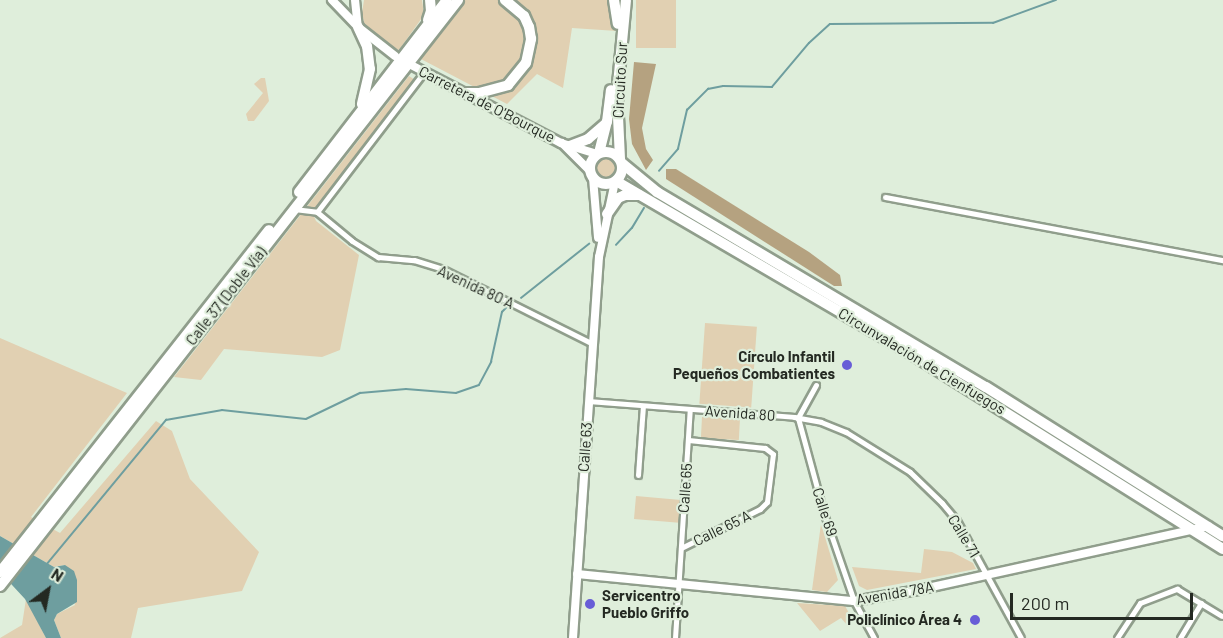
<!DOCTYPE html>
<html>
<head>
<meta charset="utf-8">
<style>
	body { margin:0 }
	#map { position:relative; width:1223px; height:638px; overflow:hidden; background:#dfeedb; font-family:Barlow,sans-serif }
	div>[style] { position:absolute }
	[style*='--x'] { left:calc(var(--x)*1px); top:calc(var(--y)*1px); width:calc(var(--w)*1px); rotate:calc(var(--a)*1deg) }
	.green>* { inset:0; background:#e1d0b2; transform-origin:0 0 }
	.round { border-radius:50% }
	.forest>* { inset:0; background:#b5a280 }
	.water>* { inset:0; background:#6e9e9f }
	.stream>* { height:1.5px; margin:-0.75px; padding:0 0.75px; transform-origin:0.75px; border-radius:0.75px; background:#6e9e9f }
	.roads { filter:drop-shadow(2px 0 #909e8c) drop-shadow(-2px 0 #909e8c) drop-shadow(0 2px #909e8c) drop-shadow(0 -2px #909e8c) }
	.street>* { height:5px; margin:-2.5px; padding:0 2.5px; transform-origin:2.5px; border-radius:2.5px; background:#fff }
	.secondary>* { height:8px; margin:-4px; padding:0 4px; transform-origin:4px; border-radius:4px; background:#fff }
	.primary>* { height:8px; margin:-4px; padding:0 4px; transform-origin:4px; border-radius:4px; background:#fff }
	.highway>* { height:10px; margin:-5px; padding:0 5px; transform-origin:5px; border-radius:5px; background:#fff }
	.highway>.ring { margin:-5px; padding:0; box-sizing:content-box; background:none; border:10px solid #fff; border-radius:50% }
	.dots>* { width:16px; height:16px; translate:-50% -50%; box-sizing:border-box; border:3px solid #dfeedb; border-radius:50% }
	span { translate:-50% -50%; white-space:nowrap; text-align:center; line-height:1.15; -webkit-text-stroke:4.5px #dfeedb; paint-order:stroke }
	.street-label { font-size:15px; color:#242922 }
	.poi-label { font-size:15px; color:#242922; font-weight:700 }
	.right { translate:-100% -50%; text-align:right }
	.left { translate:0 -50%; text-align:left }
	.north { position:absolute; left:18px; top:560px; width:60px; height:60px; -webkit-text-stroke:4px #dfeedb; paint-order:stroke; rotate:32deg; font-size:16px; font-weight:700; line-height:24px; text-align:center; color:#242922 }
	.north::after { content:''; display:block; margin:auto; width:21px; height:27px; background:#242922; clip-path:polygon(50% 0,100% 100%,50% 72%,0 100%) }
	.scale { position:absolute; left:1010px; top:593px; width:183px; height:27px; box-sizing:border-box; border:3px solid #242922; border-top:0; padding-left:8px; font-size:18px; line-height:21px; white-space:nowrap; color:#242922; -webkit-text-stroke:4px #dfeedb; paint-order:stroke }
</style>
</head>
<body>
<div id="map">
	<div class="green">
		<i style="clip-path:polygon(364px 0,422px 0,424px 15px,399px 50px,387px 44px,364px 23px,362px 13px)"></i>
		<i style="clip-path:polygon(465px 0,620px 0,617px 31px,572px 28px,563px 88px,537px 74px,507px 104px,419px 58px)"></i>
		<i style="left:636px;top:0;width:40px;height:48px"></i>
		<i style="clip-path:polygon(409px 76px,415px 80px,313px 214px,316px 221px,359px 255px,340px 350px,322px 357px,224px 349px,201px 380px,174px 377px)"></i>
		<i style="clip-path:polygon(261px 78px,265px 78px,269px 101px,254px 121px,248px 121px,246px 114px,263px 93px,254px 84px)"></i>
		<i class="round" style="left:594px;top:155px;width:24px;height:24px"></i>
		<i style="left:705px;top:323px;width:52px;height:81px;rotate:4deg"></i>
		<i style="clip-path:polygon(0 338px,127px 393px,31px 517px,60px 533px,156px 421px,172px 431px,190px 479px,259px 552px,242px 591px,138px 608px,131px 638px,61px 638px,54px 620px,57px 614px,75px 605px,65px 565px,54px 567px,0 536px)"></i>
		<i style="left:702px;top:417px;width:38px;height:21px;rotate:3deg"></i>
		<i style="left:636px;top:496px;width:45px;height:23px;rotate:5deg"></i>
		<i style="clip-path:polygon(821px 524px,838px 580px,827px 592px,812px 590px)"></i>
		<i style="clip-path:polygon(924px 549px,952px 552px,973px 563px,976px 569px,867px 590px,859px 586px,852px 567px,921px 573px)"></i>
		<i style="clip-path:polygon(26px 599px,46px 638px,0 638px,22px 625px)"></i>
		<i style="clip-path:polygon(797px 603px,845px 606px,853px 620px,847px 625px,841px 618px,820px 631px)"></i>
	</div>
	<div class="forest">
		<i style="clip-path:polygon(634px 62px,656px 64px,642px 128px,646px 149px,653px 160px,646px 170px,632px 144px,629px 119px)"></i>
		<i style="clip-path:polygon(666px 169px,676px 169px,809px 252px,840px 275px,842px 286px,834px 286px,666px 179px)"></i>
	</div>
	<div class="water">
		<i style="clip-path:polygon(0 536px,54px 567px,65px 565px,74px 571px,77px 580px,77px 602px,57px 614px,54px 620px,61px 638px,46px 638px,25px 599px,0 572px)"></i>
	</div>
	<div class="stream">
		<i style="--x:659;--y:171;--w:29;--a:-49"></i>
		<i style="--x:678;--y:149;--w:40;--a:-77"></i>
		<i style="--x:687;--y:110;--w:30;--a:-45"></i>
		<i style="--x:708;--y:89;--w:15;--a:-11"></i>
		<i style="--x:723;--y:86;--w:49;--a:1.2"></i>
		<i style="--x:772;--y:87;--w:57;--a:-49.9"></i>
		<i style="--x:809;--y:43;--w:28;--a:-42"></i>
		<i style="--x:830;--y:24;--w:163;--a:-0.4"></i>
		<i style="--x:993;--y:23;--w:67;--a:-20.1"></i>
		<i style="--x:616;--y:245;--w:23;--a:-47"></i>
		<i style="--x:632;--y:228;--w:23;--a:-59"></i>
		<i style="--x:521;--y:298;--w:87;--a:-38.5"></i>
		<i style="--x:47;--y:564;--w:187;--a:-50.4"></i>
		<i style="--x:166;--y:420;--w:57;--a:-10.1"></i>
		<i style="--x:222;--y:410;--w:84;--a:6.1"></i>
		<i style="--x:306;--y:419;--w:60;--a:-25.7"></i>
		<i style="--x:360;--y:393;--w:46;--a:-5"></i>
		<i style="--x:406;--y:389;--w:50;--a:4.6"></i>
		<i style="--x:456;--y:393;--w:24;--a:-19"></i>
		<i style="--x:479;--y:385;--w:26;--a:-62"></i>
		<i style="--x:491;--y:362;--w:51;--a:-77.6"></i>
		<i style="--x:502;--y:312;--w:6;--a:-45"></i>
	</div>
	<div class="roads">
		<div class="street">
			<i style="--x:885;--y:197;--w:344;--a:10.6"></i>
			<i style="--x:294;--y:209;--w:23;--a:7"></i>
			<i style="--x:317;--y:212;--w:45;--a:39.6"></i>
			<i style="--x:352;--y:241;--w:31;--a:32"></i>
			<i style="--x:378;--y:257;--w:36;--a:5"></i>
			<i style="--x:414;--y:260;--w:30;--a:17"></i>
			<i style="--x:443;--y:269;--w:168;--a:26.6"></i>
			<i style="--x:317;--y:212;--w:176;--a:-52.6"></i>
			<i style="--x:816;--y:385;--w:38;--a:119"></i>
			<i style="--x:798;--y:418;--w:99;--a:74.8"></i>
			<i style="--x:824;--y:514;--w:92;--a:71"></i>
			<i style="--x:854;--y:601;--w:42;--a:61.6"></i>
			<i style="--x:588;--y:401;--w:207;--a:4.4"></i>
			<i style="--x:794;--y:417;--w:27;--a:10"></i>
			<i style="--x:821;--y:422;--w:27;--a:22"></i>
			<i style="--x:846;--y:432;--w:75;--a:32"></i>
			<i style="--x:910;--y:472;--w:45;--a:44.1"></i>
			<i style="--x:942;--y:503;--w:23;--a:50"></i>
			<i style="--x:957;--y:521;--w:133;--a:61.3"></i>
			<i style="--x:638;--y:475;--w:69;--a:-85.9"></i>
			<i style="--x:681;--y:548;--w:88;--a:-26.3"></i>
			<i style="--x:760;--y:509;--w:10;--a:-45"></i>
			<i style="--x:767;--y:502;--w:48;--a:-82.9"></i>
			<i style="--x:773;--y:454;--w:10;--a:-143"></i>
			<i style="--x:765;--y:448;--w:77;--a:-174.1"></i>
			<i style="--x:675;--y:638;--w:229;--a:-86.3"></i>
			<i style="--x:1117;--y:638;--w:42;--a:-56.7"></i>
			<i style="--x:1140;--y:603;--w:40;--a:-21"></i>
			<i style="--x:1177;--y:589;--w:52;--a:31"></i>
			<i style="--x:1180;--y:638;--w:41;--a:-59"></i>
		</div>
		<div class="secondary">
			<i style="--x:332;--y:0;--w:37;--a:46"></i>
			<i style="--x:577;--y:574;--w:278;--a:5.6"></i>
			<i style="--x:854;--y:601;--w:65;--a:-9.8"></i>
			<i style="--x:918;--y:590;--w:297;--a:-12.4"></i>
		</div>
		<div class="primary">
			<i style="--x:355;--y:0;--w:27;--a:84"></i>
			<i style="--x:358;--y:27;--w:47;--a:38.1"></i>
			<i style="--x:413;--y:66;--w:167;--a:27.5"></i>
			<i style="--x:561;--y:143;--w:38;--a:17"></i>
			<i style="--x:562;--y:143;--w:40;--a:45"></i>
			<i style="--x:593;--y:178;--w:60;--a:85.2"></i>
			<i style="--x:573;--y:638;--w:382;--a:-86.1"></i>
			<i style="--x:599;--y:257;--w:77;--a:-78"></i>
		</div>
		<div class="highway">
			<i style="--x:614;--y:0;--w:24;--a:81"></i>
			<i style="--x:428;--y:20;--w:9;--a:-72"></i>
			<i style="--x:431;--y:11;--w:11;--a:-95"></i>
			<i style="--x:358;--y:27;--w:21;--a:65"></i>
			<i style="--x:367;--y:46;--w:23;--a:83"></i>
			<i style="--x:370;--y:69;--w:36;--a:103"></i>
			<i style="--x:467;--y:93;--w:12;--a:0"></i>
			<i style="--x:479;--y:93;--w:30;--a:-15"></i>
			<i style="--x:508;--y:85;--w:28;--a:-51"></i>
			<i style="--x:526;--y:63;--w:25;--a:-78"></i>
			<i style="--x:531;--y:39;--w:12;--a:-99"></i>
			<i style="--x:529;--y:27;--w:12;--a:-114"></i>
			<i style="--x:524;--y:16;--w:25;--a:-140"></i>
			<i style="--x:570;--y:146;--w:19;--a:-21"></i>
			<i style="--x:588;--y:139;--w:23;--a:-41"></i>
			<i class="ring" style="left:590px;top:152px;width:22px;height:22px"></i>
			<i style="--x:599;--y:153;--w:32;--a:-76"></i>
			<i style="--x:607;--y:122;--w:32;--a:-83"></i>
			<i style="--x:620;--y:159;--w:64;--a:-92.7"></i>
			<i style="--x:617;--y:95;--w:95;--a:-84.6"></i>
			<i style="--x:623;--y:164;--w:44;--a:39.5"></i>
			<i style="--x:657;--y:192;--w:382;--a:30.7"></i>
			<i style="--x:986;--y:387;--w:280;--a:32.2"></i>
			<i style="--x:616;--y:181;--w:343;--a:30.3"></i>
			<i style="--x:912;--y:354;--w:367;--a:32.1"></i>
			<i style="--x:299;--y:192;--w:242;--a:-52.4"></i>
			<i style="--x:607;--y:214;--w:19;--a:-55"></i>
			<i style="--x:618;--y:198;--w:8;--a:-23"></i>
			<i style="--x:625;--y:195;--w:14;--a:0"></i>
			<i style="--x:0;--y:572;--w:435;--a:-51.8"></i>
			<i style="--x:0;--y:586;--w:744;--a:-51.99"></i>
		</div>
	</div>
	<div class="dots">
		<i style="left:847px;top:365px;background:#685dd7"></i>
		<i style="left:590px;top:604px;background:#685dd7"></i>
		<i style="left:975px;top:620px;background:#685dd7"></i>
	</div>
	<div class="street-label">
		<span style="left:620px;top:80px;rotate:-87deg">Circuito Sur</span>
		<span style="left:487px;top:104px;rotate:27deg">Carretera de O'Bourque</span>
		<span style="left:476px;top:287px;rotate:25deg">Avenida 80 A</span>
		<span style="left:226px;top:296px;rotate:-52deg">Calle 37 (Doble Vía)</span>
		<span style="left:922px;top:361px;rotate:31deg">Circunvalación de Cienfuegos</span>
		<span style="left:740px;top:413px;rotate:4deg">Avenida 80</span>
		<span style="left:585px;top:447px;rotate:-86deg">Calle 63</span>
		<span style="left:685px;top:488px;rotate:-86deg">Calle 65</span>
		<span style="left:825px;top:512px;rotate:72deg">Calle 69</span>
		<span style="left:722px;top:528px;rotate:-26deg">Calle 65 A</span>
		<span style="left:964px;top:536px;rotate:59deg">Calle 71</span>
		<span style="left:895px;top:593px;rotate:-10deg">Avenida 78A</span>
	</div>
	<div class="poi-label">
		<span class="right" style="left:835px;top:365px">Círculo Infantil<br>Pequeños Combatientes</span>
		<span class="left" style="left:602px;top:604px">Servicentro<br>Pueblo Griffo</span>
		<span class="right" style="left:962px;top:620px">Policlínico Área 4</span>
	</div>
	<div class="north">N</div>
	<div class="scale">200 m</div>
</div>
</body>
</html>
